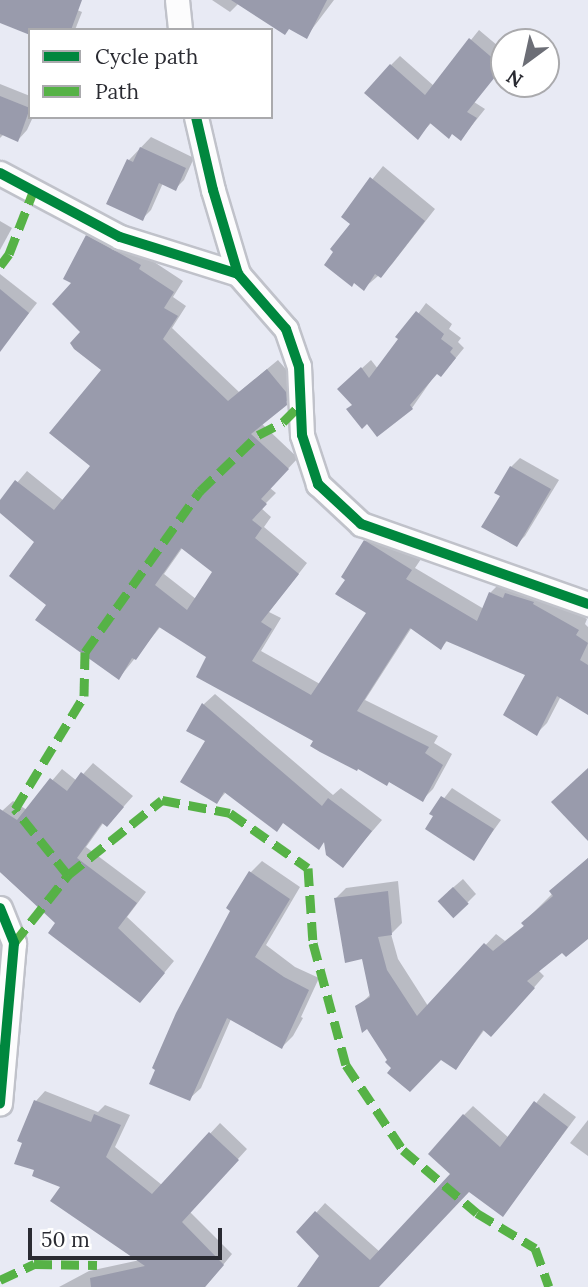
<!DOCTYPE html>
<html>
<head>
<meta charset="utf-8">
<style>
	body { margin:0 }
	#map { position:relative; width:588px; height:1287px; overflow:hidden; background:#e8eaf4; font-family:Lora,serif }
	div>[style] { position:absolute }
	[style*='--x'] { left:calc(var(--x)*1px); top:calc(var(--y)*1px); width:calc(var(--w)*1px); rotate:calc(var(--a)*1deg) }
	.shadow>* { inset:0; background:#0003 }
	.building>* { inset:0; background:#999bac; transform-origin:0 0 }
	.roads { filter:drop-shadow(2px 0 #c0c2ca) drop-shadow(-2px 0 #c0c2ca) drop-shadow(0 2px #c0c2ca) drop-shadow(0 -2px #c0c2ca) }
	.minor>* { height:23px; margin:-11.5px; padding:0 11.5px; transform-origin:11.5px; border-radius:11.5px; background:#fcfcfd }
	.quiet>* { height:9px; margin-top:-4.5px; transform-origin:0; background:repeating-linear-gradient(90deg,#56b246 0 18px,transparent 0 27px) }
	.cycleway>* { height:10px; margin:-5px; padding:0 5px; transform-origin:5px; border-radius:5px; background:#00873e }
	span { translate:-50% -50%; white-space:nowrap; text-align:center; line-height:1.15; -webkit-text-stroke:7px #fff; paint-order:stroke }
	.legend { position:absolute; left:28px; top:28px; width:245px; height:91px; box-sizing:border-box; background:#fff; border:2px solid #aaaaad; margin:0; padding:9px 12px; list-style:none; font-size:21px; color:#2a2b32 }
	.legend li { display:flex; align-items:center; gap:14px; height:35px }
	.legend b { width:35px; border:2px solid #aaaaad }
	.north { position:absolute; left:490px; top:28px; width:70px; height:70px; box-sizing:border-box; background:#fff; border:2px solid #aaaaad; border-radius:50%; rotate:213deg; font-size:19px; font-weight:700; line-height:28px; text-align:center; color:#2a2b32 }
	.north::after { content:''; display:block; margin:auto; width:24px; height:32px; background:#6c6e76; clip-path:polygon(50% 0,100% 100%,50% 72%,0 100%) }
	.scale { position:absolute; left:28px; top:1228px; width:194px; height:32px; box-sizing:border-box; border:4px solid #2a2b32; border-top:0; padding-left:9px; font-size:21px; line-height:24px; white-space:nowrap; color:#2a2b32; -webkit-text-stroke:5px #fff; paint-order:stroke }
</style>
</head>
<body>
<div id="map">
	<div class="shadow">
		<i style="clip-path:polygon(0 0,53px 0,82px 12px,75px 30px,30px 30px,0 21px)"></i>
		<i style="clip-path:polygon(212px 0,334px 0,306px 37px,239px 3px,230px 12px)"></i>
		<i style="clip-path:polygon(479px 30px,504px 51px,504px 65px,474px 102px,485px 109px,461px 139px,432px 122px,418px 137px,391px 65px,400px 56px,434px 86px)"></i>
		<i style="clip-path:polygon(0 84px,30px 96px,30px 117px,33px 117px,27px 130px,18px 140px,4px 134px,0 138px)"></i>
		<i style="clip-path:polygon(151px 137px,194px 158px,184px 180px,175px 189px,163px 183px,151px 210px,142px 219px,129px 160px)"></i>
		<i style="clip-path:polygon(383px 166px,435px 209px,392px 264px,364px 288px,353px 224px,343px 216px)"></i>
		<i style="clip-path:polygon(0 221px,12px 228px,0 250px)"></i>
		<i style="clip-path:polygon(evenodd,98px 226px,150px 254px,148px 258px,183px 281px,173px 297px,186px 306px,172px 328px,239px 392px,278px 360px,296px 381px,296px 393px,261px 423px,298px 458px,270px 488px,276px 493px,261px 508px,271px 517px,264px 527px,307px 563px,269px 612px,281px 618px,261px 651px,320px 684px,368px 613px,347px 579px,366px 541px,376px 531px,421px 559px,415px 568px,484px 609px,490px 593px,500px 583px,542px 594px,587px 619px,585px 624px,588px 627px,588px 713px,561px 696px,547px 723px,537px 733px,527px 674px,448px 640px,441px 648px,412px 627px,365px 700px,438px 736px,434px 743px,452px 754px,433px 789px,422px 800px,315px 740px,209px 657px,161px 626px,119px 678px,49px 605px,37px 542px,0 511px,0 503px,27px 471px,64px 501px,93px 466px,103px 369px,82px 332px,74px 283px,88px 236px,98px 226px,183px 547px,214px 572px,196px 599px,164px 574px,183px 547px)"></i>
		<i style="clip-path:polygon(0 274px,37px 303px,0 350px)"></i>
		<i style="clip-path:polygon(426px 303px,452px 324px,449px 329px,461px 338px,458px 342px,464px 348px,450px 365px,437px 372px,412px 408px,354px 404px,349px 380px,371px 360px,378px 369px)"></i>
		<i style="clip-path:polygon(520px 458px,559px 480px,525px 536px,516px 545px,502px 496px,511px 467px)"></i>
		<i style="clip-path:polygon(215px 694px,333px 795px,341px 788px,382px 820px,343px 865px,325px 841px,319px 847px,284px 821px,227px 791px,217px 802px,207px 740px,189px 731px,204px 704px)"></i>
		<i style="clip-path:polygon(93px 763px,133px 796px,117px 814px,104px 822px,86px 847px,146px 892px,127px 917px,174px 961px,150px 990px,97px 959px,0 872px,2px 811px,13px 801px,27px 810px,62px 769px,77px 781px)"></i>
		<i style="clip-path:polygon(452px 788px,501px 820px,473px 859px,432px 814px)"></i>
		<i style="clip-path:polygon(588px 858px,588px 938px,562px 951px,538px 970px,544px 976px,502px 1024px,485px 1029px,456px 1068px,441px 1058px,393px 1068px,357px 1007px,371px 994px,363px 957px,335px 899px,346px 888px,398px 881px,402px 923px,391px 934px,398px 959px,428px 1006px,496px 934px,505px 941px,525px 925px,523px 923px)"></i>
		<i style="clip-path:polygon(262px 861px,300px 887px,266px 945px,295px 967px,319px 978px,301px 1017px,303px 1018px,293px 1036px,282px 1047px,231px 1019px,201px 1088px,189px 1099px,233px 911px,228px 908px,251px 872px)"></i>
		<i style="clip-path:polygon(463px 879px,476px 894px,467px 903px,448px 892px)"></i>
		<i style="clip-path:polygon(45px 1091px,98px 1112px,105px 1105px,130px 1115px,115px 1147px,162px 1185px,220px 1123px,247px 1149px,190px 1212px,232px 1254px,205px 1287px,59px 1287px,89px 1271px,140px 1260px,63px 1186px,36px 1101px)"></i>
		<i style="clip-path:polygon(544px 1093px,576px 1117px,503px 1215px,469px 1190px,378px 1287px,315px 1287px,321px 1256px,299px 1232px,325px 1203px,380px 1252px,453px 1174px,464px 1115px,473px 1106px,509px 1138px)"></i>
		<i style="clip-path:polygon(588px 1120px,588px 1156px,570px 1143px)"></i>
	</div>
	<div class="building">
		<i style="clip-path:polygon(0 0,82px 0,71px 30px,30px 30px,30px 35px,0 23px)"></i>
		<i style="clip-path:polygon(231px 0,327px 0,307px 39px,289px 29px,285px 35px)"></i>
		<i style="clip-path:polygon(469px 38px,503px 67px,467px 112px,477px 118px,461px 141px,452px 134px,449px 139px,430px 123px,418px 140px,364px 93px,390px 64px,425px 95px)"></i>
		<i style="clip-path:polygon(0 96px,30px 108px,18px 142px,0 134px)"></i>
		<i style="clip-path:polygon(140px 147px,186px 168px,176px 191px,159px 183px,143px 221px,106px 204px,127px 159px,133px 162px)"></i>
		<i style="clip-path:polygon(370px 177px,425px 221px,381px 278px,375px 274px,364px 291px,354px 283px,352px 287px,324px 265px,333px 252px,330px 249px,350px 224px,341px 217px)"></i>
		<i style="clip-path:polygon(evenodd,86px 235px,141px 265px,139px 269px,174px 292px,164px 308px,178px 316px,163px 339px,228px 401px,267px 369px,286px 392px,287px 405px,251px 434px,289px 469px,261px 499px,267px 504px,252px 520px,262px 528px,255px 538px,299px 574px,261px 622px,272px 629px,252px 661px,311px 695px,366px 613px,335px 594px,345px 580px,341px 577px,364px 540px,412px 570px,406px 579px,477px 621px,489px 592px,503px 598px,505px 593px,534px 602px,533px 604px,579px 630px,576px 635px,588px 643px,580px 660px,588px 665px,588px 715px,557px 696px,537px 736px,503px 715px,525px 675px,446px 641px,441px 650px,410px 628px,357px 711px,429px 747px,425px 753px,443px 765px,423px 802px,389px 782px,387px 786px,358px 769px,357px 771px,320px 752px,310px 746px,313px 741px,196px 677px,206px 657px,159px 627px,136px 660px,132px 658px,119px 680px,35px 620px,46px 605px,9px 576px,34px 542px,0 513px,0 500px,15px 480px,54px 510px,90px 466px,49px 433px,101px 370px,74px 349px,70px 343px,80px 332px,52px 304px,71px 283px,63px 279px,86px 235px,181px 548px,212px 572px,187px 610px,155px 585px,181px 548px)"></i>
		<i style="clip-path:polygon(0 289px,29px 313px,0 352px)"></i>
		<i style="clip-path:polygon(416px 311px,444px 334px,441px 339px,453px 348px,450px 352px,456px 358px,441px 377px,437px 374px,410px 405px,413px 409px,377px 437px,367px 424px,362px 429px,346px 409px,352px 405px,337px 389px,361px 367px,369px 378px,398px 339px,395px 337px)"></i>
		<i style="clip-path:polygon(510px 466px,551px 489px,517px 547px,481px 527px,500px 496px,494px 493px)"></i>
		<i style="clip-path:polygon(202px 703px,322px 806px,328px 798px,372px 831px,343px 868px,326px 855px,324px 842px,319px 850px,283px 823px,277px 832px,224px 792px,217px 804px,180px 782px,205px 741px,186px 731px)"></i>
		<i style="clip-path:polygon(588px 768px,588px 841px,551px 802px)"></i>
		<i style="clip-path:polygon(81px 772px,124px 807px,107px 827px,102px 823px,77px 858px,137px 903px,118px 928px,165px 973px,140px 1003px,48px 933px,55px 923px,0 872px,0 809px,17px 820px,50px 778px,67px 791px)"></i>
		<i style="clip-path:polygon(441px 796px,494px 829px,474px 861px,425px 829px,433px 816px,429px 814px)"></i>
		<i style="clip-path:polygon(588px 858px,588px 939px,566px 957px,562px 953px,527px 981px,535px 988px,491px 1037px,483px 1030px,456px 1070px,441px 1060px,410px 1092px,387px 1073px,391px 1068px,385px 1062px,387px 1060px,367px 1029px,362px 1033px,355px 1006px,370px 997px,362px 959px,345px 963px,334px 898px,388px 891px,392px 935px,378px 937px,387px 970px,417px 1016px,484px 943px,493px 951px,524px 926px,521px 923px,553px 896px,549px 891px)"></i>
		<i style="clip-path:polygon(249px 871px,290px 899px,255px 957px,284px 977px,309px 990px,282px 1049px,227px 1018px,190px 1101px,149px 1084px,155px 1070px,152px 1068px,176px 1013px,230px 911px,226px 908px)"></i>
		<i style="left:453px;top:887px;width:23px;height:21px;rotate:47deg"></i>
		<i style="clip-path:polygon(34px 1100px,91px 1122px,94px 1114px,121px 1125px,106px 1157px,152px 1194px,209px 1132px,239px 1160px,182px 1222px,224px 1265px,205px 1287px,91px 1287px,90px 1278px,145px 1266px,50px 1201px,60px 1187px,32px 1176px,34px 1170px,14px 1164px,22px 1143px,17px 1141px)"></i>
		<i style="clip-path:polygon(534px 1101px,568px 1127px,503px 1217px,469px 1192px,379px 1287px,297px 1287px,319px 1256px,296px 1232px,315px 1211px,370px 1260px,450px 1174px,428px 1154px,463px 1114px,500px 1147px)"></i>
	</div>
	<div class="roads">
		<div class="minor">
			<i style="--x:177;--y:0;--w:30;--a:84"></i>
			<i style="--x:196;--y:117;--w:75;--a:76.9"></i>
			<i style="--x:213;--y:190;--w:88;--a:73.4"></i>
			<i style="--x:238;--y:274;--w:73;--a:48.9"></i>
			<i style="--x:286;--y:329;--w:39;--a:71"></i>
			<i style="--x:299;--y:366;--w:69;--a:87.5"></i>
			<i style="--x:302;--y:435;--w:52;--a:71.9"></i>
			<i style="--x:318;--y:484;--w:59;--a:42.9"></i>
			<i style="--x:361;--y:524;--w:241;--a:19.4"></i>
			<i style="--x:0;--y:173;--w:136;--a:28.1"></i>
			<i style="--x:120;--y:237;--w:124;--a:17.4"></i>
			<i style="--x:0;--y:908;--w:38;--a:68"></i>
			<i style="--x:14;--y:943;--w:161;--a:95"></i>
		</div>
	</div>
	<div class="quiet">
		<i style="--x:0;--y:266;--w:15;--a:-53"></i>
		<i style="--x:9;--y:254;--w:66;--a:-68.8"></i>
		<i style="--x:68;--y:875;--w:85;--a:-128.8"></i>
		<i style="--x:15;--y:809;--w:132;--a:-58.6"></i>
		<i style="--x:84;--y:696;--w:44;--a:-88.7"></i>
		<i style="--x:85;--y:652;--w:198;--a:-54.5"></i>
		<i style="--x:200;--y:491;--w:81;--a:-44"></i>
		<i style="--x:258;--y:435;--w:28;--a:-27"></i>
		<i style="--x:283;--y:422;--w:24;--a:-45"></i>
		<i style="--x:14;--y:943;--w:87;--a:-51.5"></i>
		<i style="--x:68;--y:875;--w:120;--a:-38.6"></i>
		<i style="--x:162;--y:800;--w:69;--a:10.8"></i>
		<i style="--x:230;--y:813;--w:95;--a:35.2"></i>
		<i style="--x:308;--y:868;--w:75;--a:86.2"></i>
		<i style="--x:313;--y:943;--w:126;--a:74.9"></i>
		<i style="--x:346;--y:1065;--w:102;--a:56.2"></i>
		<i style="--x:403;--y:1150;--w:97;--a:40.4"></i>
		<i style="--x:477;--y:1213;--w:68;--a:31.1"></i>
		<i style="--x:535;--y:1248;--w:41;--a:70.3"></i>
		<i style="--x:0;--y:1280;--w:38;--a:-25"></i>
		<i style="--x:34;--y:1264;--w:63;--a:0.9"></i>
	</div>
	<div class="cycleway">
		<i style="--x:196;--y:117;--w:75;--a:76.9"></i>
		<i style="--x:213;--y:190;--w:88;--a:73.4"></i>
		<i style="--x:238;--y:274;--w:73;--a:48.9"></i>
		<i style="--x:286;--y:329;--w:39;--a:71"></i>
		<i style="--x:299;--y:366;--w:69;--a:87.5"></i>
		<i style="--x:302;--y:435;--w:52;--a:71.9"></i>
		<i style="--x:318;--y:484;--w:59;--a:42.9"></i>
		<i style="--x:361;--y:524;--w:241;--a:19.4"></i>
		<i style="--x:0;--y:173;--w:136;--a:28.1"></i>
		<i style="--x:120;--y:237;--w:124;--a:17.4"></i>
		<i style="--x:0;--y:908;--w:38;--a:68"></i>
		<i style="--x:14;--y:943;--w:161;--a:95"></i>
	</div>
	<ul class="legend">
	<li><b style="height:9px;background:#00873e"></b>Cycle path</li>
	<li><b style="height:9px;background:#56b246"></b>Path</li>
	</ul>
	<div class="north">N</div>
	<div class="scale">50 m</div>
</div>
</body>
</html>
